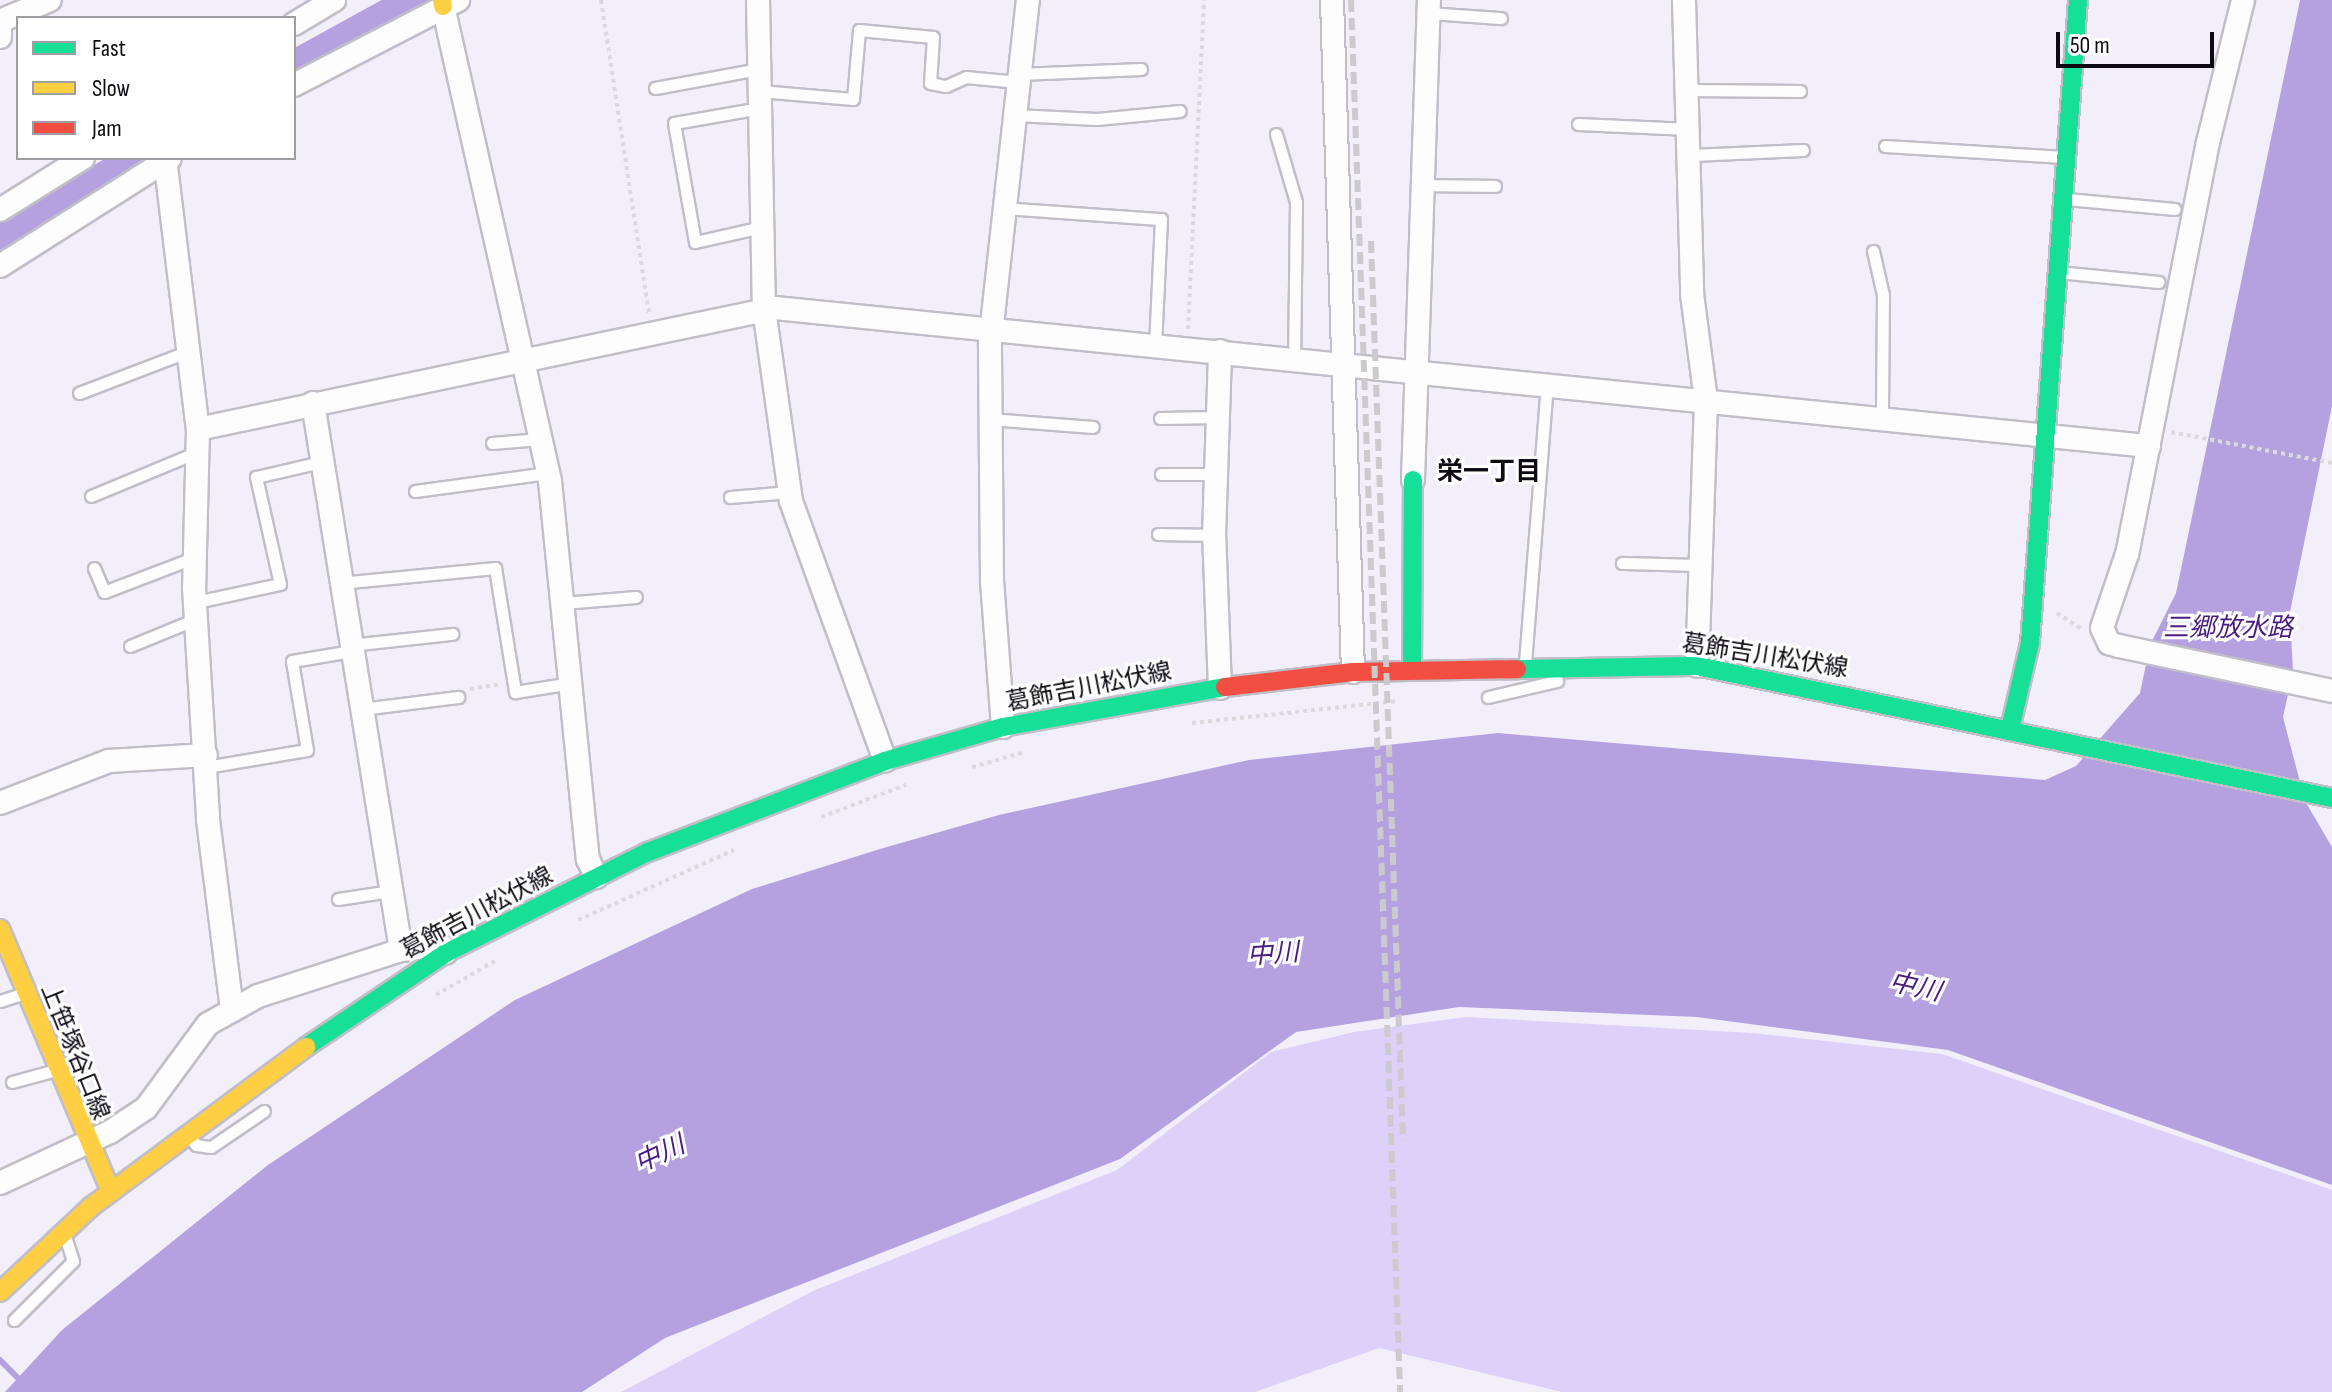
<!DOCTYPE html>
<html>
<head>
<meta charset="utf-8">
<style>
	body { margin:0 }
	#map { position:relative; width:2332px; height:1392px; overflow:hidden; background:#f2effa; font-family:"Sofia Sans Condensed","Noto Sans JP",sans-serif }
	div>[style] { position:absolute }
	[style*='--x'] { left:calc(var(--x)*1px); top:calc(var(--y)*1px); width:calc(var(--w)*1px); rotate:calc(var(--a)*1deg) }
	.green>* { inset:0; background:#ddd0f9 }
	.water>* { inset:0; background:#b6a1e0 }
	.stream>* { height:6px; margin:-3px; padding:0 3px; transform-origin:3px; border-radius:3px; background:#b6a1e0 }
	.river>* { height:38px; margin:-19px; padding:0 19px; transform-origin:19px; border-radius:19px; background:#b6a1e0 }
	.path>* { height:4px; margin-top:-2px; transform-origin:0; background:repeating-linear-gradient(90deg,#dad9dd 0 4px,transparent 0 8px) }
	.roads { filter:drop-shadow(2px 0 #c1bec8) drop-shadow(-2px 0 #c1bec8) drop-shadow(0 2px #c1bec8) drop-shadow(0 -2px #c1bec8) }
	.lane>* { height:11px; margin:-5.5px; padding:0 5.5px; transform-origin:5.5px; border-radius:5.5px; background:#fdfdfe }
	.street>* { height:22px; margin:-11px; padding:0 11px; transform-origin:11px; border-radius:11px; background:#fdfdfe }
	.fast>* { height:18px; margin:-9px; padding:0 9px; transform-origin:9px; border-radius:9px; background:#16e098 }
	.slow>* { height:18px; margin:-9px; padding:0 9px; transform-origin:9px; border-radius:9px; background:#ffcf43 }
	.jam>* { height:18px; margin:-9px; padding:0 9px; transform-origin:9px; border-radius:9px; background:#f24e42 }
	.rail>* { height:6px; margin-top:-3px; transform-origin:0; background:repeating-linear-gradient(90deg,#cccace 0 12px,transparent 0 18px) }
	span { translate:-50% -50%; white-space:nowrap; text-align:center; line-height:1.15; -webkit-text-stroke:6px #fff; paint-order:stroke }
	.street-label { font-size:24px; color:#0e0a14 }
	.neighbourhood-label { font-size:26px; color:#0e0a14; font-weight:700 }
	.water-label { font-size:26px; color:#4a1c81; font-style:italic }
	.legend { position:absolute; left:16px; top:16px; width:280px; height:144px; box-sizing:border-box; background:#fff; border:2px solid #9f9da1; margin:0; padding:10px 14px; list-style:none; font-size:24px; color:#0e0a14 }
	.legend li { display:flex; align-items:center; gap:16px; height:40px }
	.legend b { width:40px; border:2px solid #9f9da1 }
	.scale { position:absolute; left:2056px; top:32px; width:158px; height:36px; box-sizing:border-box; border:4px solid #0e0a14; border-top:0; padding-left:10px; font-size:24px; line-height:28px; white-space:nowrap; color:#0e0a14; -webkit-text-stroke:6px #fff; paint-order:stroke }
</style>
</head>
<body>
<div id="map">
	<div class="green">
		<i style="clip-path:polygon(1466px 1017px,1752px 1033px,1942px 1054px,2332px 1190px,2332px 1392px,1562px 1392px,1379px 1348px,1255px 1392px,621px 1392px,813px 1291px,1117px 1170px,1271px 1052px,1354px 1032px)"></i>
	</div>
	<div class="water">
		<i style="clip-path:polygon(2300px 0,2332px 0,2332px 406px,2290px 612px,2293px 672px,2283px 717px,2305px 801px,2332px 847px,2332px 1185px,1948px 1050px,1697px 1017px,1459px 1007px,1296px 1032px,1120px 1159px,665px 1338px,582px 1392px,5px 1392px,62px 1330px,268px 1165px,515px 1000px,752px 889px,880px 849px,999px 815px,1249px 760px,1498px 733px,2045px 780px,2076px 766px,2140px 693px,2150px 645px,2176px 593px)"></i>
	</div>
	<div class="stream">
		<i style="--x:0;--y:1360;--w:45;--a:45"></i>
	</div>
	<div class="river">
		<i style="--x:294;--y:70;--w:145;--a:-28.9"></i>
		<i style="--x:0;--y:243;--w:166;--a:-30.7"></i>
	</div>
	<div class="path">
		<i style="--x:601;--y:0;--w:318;--a:81.3"></i>
		<i style="--x:1188;--y:329;--w:329;--a:-87.2"></i>
		<i style="--x:2171;--y:432;--w:164;--a:10.9"></i>
		<i style="--x:2057;--y:613;--w:30;--a:33"></i>
		<i style="--x:470;--y:689;--w:30;--a:-9"></i>
		<i style="--x:1192;--y:723;--w:207;--a:-6.1"></i>
		<i style="--x:972;--y:767;--w:52;--a:-15.6"></i>
		<i style="--x:821;--y:817;--w:91;--a:-20.6"></i>
		<i style="--x:578;--y:920;--w:171;--a:-24.2"></i>
		<i style="--x:436;--y:995;--w:68;--a:-30"></i>
	</div>
	<div class="roads">
		<div class="lane">
			<i style="--x:1429;--y:13;--w:72;--a:4"></i>
			<i style="--x:1019;--y:74;--w:122;--a:-2.3"></i>
			<i style="--x:655;--y:88;--w:106;--a:-10.4"></i>
			<i style="--x:1689;--y:90;--w:111;--a:0.5"></i>
			<i style="--x:760;--y:91;--w:93;--a:4.9"></i>
			<i style="--x:853;--y:99;--w:69;--a:-85"></i>
			<i style="--x:859;--y:30;--w:74;--a:5.4"></i>
			<i style="--x:933;--y:37;--w:46;--a:93.7"></i>
			<i style="--x:930;--y:83;--w:16;--a:11"></i>
			<i style="--x:946;--y:86;--w:22;--a:-24"></i>
			<i style="--x:966;--y:77;--w:52;--a:5.5"></i>
			<i style="--x:760;--y:108;--w:87;--a:170.1"></i>
			<i style="--x:674;--y:123;--w:121;--a:80"></i>
			<i style="--x:695;--y:242;--w:69;--a:-12.6"></i>
			<i style="--x:1014;--y:115;--w:83;--a:2.8"></i>
			<i style="--x:1097;--y:119;--w:83;--a:-5.5"></i>
			<i style="--x:1578;--y:124;--w:111;--a:2.6"></i>
			<i style="--x:1276;--y:134;--w:71;--a:73.6"></i>
			<i style="--x:1296;--y:202;--w:155;--a:90.7"></i>
			<i style="--x:1885;--y:146;--w:179;--a:3.5"></i>
			<i style="--x:1692;--y:155;--w:111;--a:-2.6"></i>
			<i style="--x:1423;--y:185;--w:72;--a:0.8"></i>
			<i style="--x:2067;--y:199;--w:108;--a:5.3"></i>
			<i style="--x:1003;--y:208;--w:158;--a:4"></i>
			<i style="--x:1161;--y:219;--w:126;--a:92.7"></i>
			<i style="--x:1873;--y:251;--w:45;--a:77.2"></i>
			<i style="--x:1883;--y:295;--w:125;--a:90.5"></i>
			<i style="--x:2058;--y:272;--w:101;--a:5.7"></i>
			<i style="--x:79;--y:393;--w:118;--a:-20.9"></i>
			<i style="--x:1160;--y:418;--w:57;--a:-1"></i>
			<i style="--x:990;--y:419;--w:103;--a:4.4"></i>
			<i style="--x:492;--y:443;--w:48;--a:-4.8"></i>
			<i style="--x:1161;--y:474;--w:54;--a:0"></i>
			<i style="--x:415;--y:491;--w:134;--a:-7.7"></i>
			<i style="--x:91;--y:496;--w:115;--a:-22.5"></i>
			<i style="--x:730;--y:497;--w:60;--a:-4.8"></i>
			<i style="--x:1158;--y:534;--w:56;--a:1"></i>
			<i style="--x:1622;--y:563;--w:79;--a:1.5"></i>
			<i style="--x:94;--y:568;--w:26;--a:67"></i>
			<i style="--x:104;--y:592;--w:95;--a:-20.9"></i>
			<i style="--x:339;--y:583;--w:157;--a:-5.5"></i>
			<i style="--x:495;--y:568;--w:126;--a:80.8"></i>
			<i style="--x:515;--y:692;--w:57;--a:-9.1"></i>
			<i style="--x:196;--y:602;--w:86;--a:-12.1"></i>
			<i style="--x:280;--y:584;--w:110;--a:-102.6"></i>
			<i style="--x:256;--y:477;--w:67;--a:-13"></i>
			<i style="--x:563;--y:603;--w:73;--a:-4.7"></i>
			<i style="--x:350;--y:645;--w:103;--a:-6.2"></i>
			<i style="--x:130;--y:646;--w:71;--a:-22.2"></i>
			<i style="--x:1525;--y:663;--w:279;--a:-85.5"></i>
			<i style="--x:1488;--y:697;--w:71;--a:-13.1"></i>
			<i style="--x:361;--y:709;--w:98;--a:-7.1"></i>
			<i style="--x:206;--y:767;--w:102;--a:-9.6"></i>
			<i style="--x:307;--y:750;--w:90;--a:-99.6"></i>
			<i style="--x:292;--y:661;--w:60;--a:-9.6"></i>
			<i style="--x:338;--y:899;--w:54;--a:-8.6"></i>
			<i style="--x:0;--y:1001;--w:26;--a:-18"></i>
			<i style="--x:12;--y:1082;--w:46;--a:-15.3"></i>
			<i style="--x:189;--y:1136;--w:11;--a:52"></i>
			<i style="--x:196;--y:1145;--w:15;--a:8"></i>
			<i style="--x:211;--y:1147;--w:64;--a:-34.2"></i>
			<i style="--x:14;--y:1320;--w:83;--a:-45"></i>
			<i style="--x:73;--y:1261;--w:23;--a:-108"></i>
		</div>
		<div class="street">
			<i style="--x:758;--y:0;--w:309;--a:88.9"></i>
			<i style="--x:764;--y:309;--w:194;--a:82"></i>
			<i style="--x:791;--y:501;--w:276;--a:70.1"></i>
			<i style="--x:1332;--y:0;--w:672;--a:88.21"></i>
			<i style="--x:1684;--y:0;--w:294;--a:88.4"></i>
			<i style="--x:1692;--y:294;--w:108;--a:82.5"></i>
			<i style="--x:1706;--y:401;--w:265;--a:91.9"></i>
			<i style="--x:2243;--y:0;--w:146;--a:103.8"></i>
			<i style="--x:2208;--y:142;--w:420;--a:101.1"></i>
			<i style="--x:2127;--y:554;--w:78;--a:108.7"></i>
			<i style="--x:2102;--y:628;--w:17;--a:65"></i>
			<i style="--x:2109;--y:643;--w:10;--a:17"></i>
			<i style="--x:2119;--y:646;--w:218;--a:11.9"></i>
			<i style="--x:443;--y:6;--w:487;--a:77.3"></i>
			<i style="--x:550;--y:481;--w:380;--a:84.3"></i>
			<i style="--x:588;--y:859;--w:20;--a:66"></i>
			<i style="--x:294;--y:24;--w:47;--a:-31"></i>
			<i style="--x:0;--y:37;--w:16;--a:-90"></i>
			<i style="--x:0;--y:21;--w:54;--a:-22.8"></i>
			<i style="--x:294;--y:85;--w:185;--a:-27.4"></i>
			<i style="--x:165;--y:158;--w:273;--a:83.1"></i>
			<i style="--x:198;--y:429;--w:159;--a:91.4"></i>
			<i style="--x:194;--y:588;--w:232;--a:86.5"></i>
			<i style="--x:208;--y:820;--w:192;--a:82.8"></i>
			<i style="--x:0;--y:210;--w:98;--a:-32.1"></i>
			<i style="--x:0;--y:266;--w:201;--a:-32.4"></i>
			<i style="--x:313;--y:403;--w:554;--a:80.86"></i>
			<i style="--x:198;--y:429;--w:590;--a:-11.84"></i>
			<i style="--x:775;--y:308;--w:1381;--a:5.74"></i>
			<i style="--x:1413;--y:480;--w:480;--a:-88.1"></i>
			<i style="--x:1220;--y:688;--w:153;--a:-92.2"></i>
			<i style="--x:1214;--y:535;--w:184;--a:-88.1"></i>
			<i style="--x:1003;--y:727;--w:146;--a:-94.3"></i>
			<i style="--x:992;--y:581;--w:238;--a:-90.5"></i>
			<i style="--x:990;--y:343;--w:345;--a:-83.7"></i>
			<i style="--x:0;--y:803;--w:117;--a:-21.1"></i>
			<i style="--x:109;--y:761;--w:97;--a:-3.5"></i>
			<i style="--x:0;--y:1183;--w:121;--a:-24.9"></i>
			<i style="--x:110;--y:1132;--w:43;--a:-33.7"></i>
			<i style="--x:146;--y:1108;--w:104;--a:-53.6"></i>
			<i style="--x:208;--y:1024;--w:57;--a:-29.2"></i>
			<i style="--x:258;--y:996;--w:150;--a:-17.8"></i>
			<i style="--x:401;--y:950;--w:40;--a:-7.1"></i>
			<i style="--x:441;--y:945;--w:9;--a:58"></i>
		</div>
		<div class="fast">
			<i style="--x:1412;--y:669;--w:189;--a:-89.7"></i>
			<i style="--x:1517;--y:669;--w:180;--a:-1"></i>
			<i style="--x:1697;--y:666;--w:649;--a:11.74"></i>
			<i style="--x:2010;--y:729;--w:88;--a:-76.9"></i>
			<i style="--x:2030;--y:643;--w:645;--a:-85.73"></i>
			<i style="--x:306;--y:1047;--w:169;--a:-33.9"></i>
			<i style="--x:446;--y:953;--w:226;--a:-26.6"></i>
			<i style="--x:648;--y:852;--w:254;--a:-21"></i>
			<i style="--x:885;--y:761;--w:123;--a:-16.1"></i>
			<i style="--x:1003;--y:727;--w:226;--a:-10.2"></i>
		</div>
		<div class="slow">
			<i style="--x:442;--y:0;--w:6;--a:81"></i>
			<i style="--x:0;--y:929;--w:283;--a:67.1"></i>
			<i style="--x:0;--y:1292;--w:126;--a:-43.1"></i>
			<i style="--x:92;--y:1206;--w:267;--a:-36.6"></i>
		</div>
		<div class="jam">
			<i style="--x:1225;--y:687;--w:129;--a:-6.7"></i>
			<i style="--x:1353;--y:672;--w:164;--a:-1"></i>
		</div>
	</div>
	<div class="rail">
		<i style="--x:1351;--y:0;--w:1393;--a:87.98"></i>
		<i style="--x:1371;--y:241;--w:900;--a:87.96"></i>
	</div>
	<div class="street-label">
		<span style="left:1765px;top:656px;rotate:9deg">葛飾吉川松伏線</span>
		<span style="left:1089px;top:687px;rotate:-11deg">葛飾吉川松伏線</span>
		<span style="left:477px;top:913px;rotate:-28deg">葛飾吉川松伏線</span>
		<span style="left:75px;top:1052px;rotate:68deg">上笹塚谷口線</span>
	</div>
	<div class="neighbourhood-label">
		<span style="left:1489px;top:473px">栄一丁目</span>
	</div>
	<div class="water-label">
		<span style="left:2228px;top:629px">三郷放水路</span>
		<span style="left:1273px;top:955px;rotate:-4deg">中川</span>
		<span style="left:1915px;top:988px;rotate:12deg">中川</span>
		<span style="left:660px;top:1155px;rotate:-25deg">中川</span>
	</div>
	<ul class="legend">
	<li><b style="height:10px;background:#16e098"></b>Fast</li>
	<li><b style="height:10px;background:#ffcf43"></b>Slow</li>
	<li><b style="height:10px;background:#f24e42"></b>Jam</li>
	</ul>
	<div class="scale">50 m</div>
</div>
</body>
</html>
